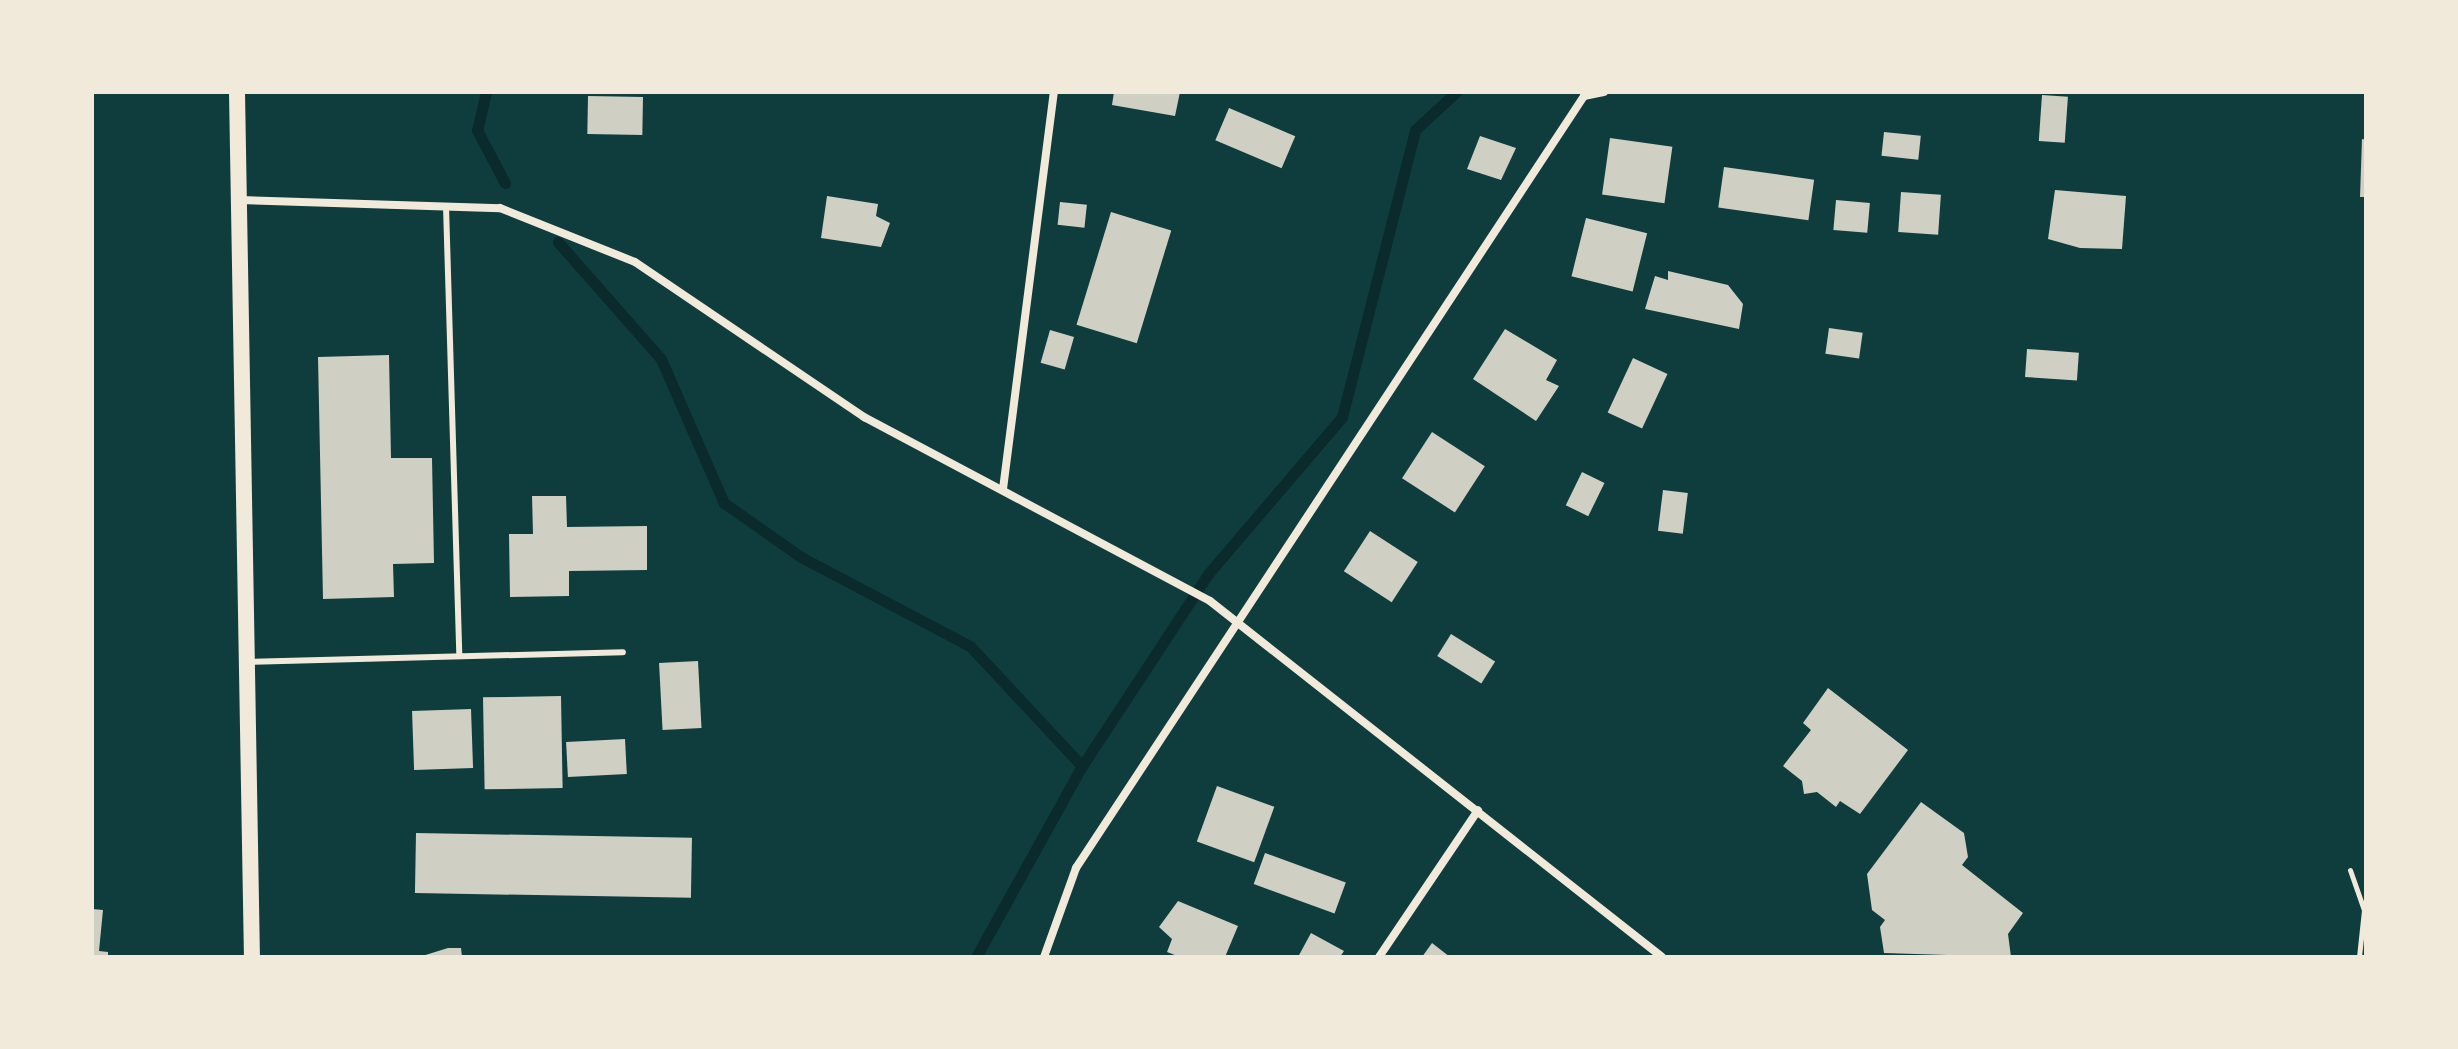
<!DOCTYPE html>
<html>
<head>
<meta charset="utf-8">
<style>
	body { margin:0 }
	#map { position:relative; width:2458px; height:1049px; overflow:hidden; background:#0f3d3e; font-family:"Source Serif 4",serif }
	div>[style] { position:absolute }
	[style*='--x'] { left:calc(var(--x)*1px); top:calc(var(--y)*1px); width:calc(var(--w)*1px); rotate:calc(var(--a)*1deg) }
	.stream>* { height:11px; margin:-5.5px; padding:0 5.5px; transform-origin:5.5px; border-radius:5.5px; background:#0a2a2b }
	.building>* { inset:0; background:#cfcfc3; transform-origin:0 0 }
	.path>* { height:5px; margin:-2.5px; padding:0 2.5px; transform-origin:2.5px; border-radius:2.5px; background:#f1e9da }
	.service>* { height:6px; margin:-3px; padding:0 3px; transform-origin:3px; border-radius:3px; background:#f1e9da }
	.minor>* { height:8px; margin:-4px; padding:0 4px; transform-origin:4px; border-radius:4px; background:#f1e9da }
	.secondary>* { height:16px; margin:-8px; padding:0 8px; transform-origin:8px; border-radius:8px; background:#f1e9da }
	span { translate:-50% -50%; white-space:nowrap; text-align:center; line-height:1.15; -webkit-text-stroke:6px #f1e9da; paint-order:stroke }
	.frame { position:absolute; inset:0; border:94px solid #f1e9da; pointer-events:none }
</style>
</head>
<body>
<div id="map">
	<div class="stream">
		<i style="--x:486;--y:92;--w:39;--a:103"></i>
		<i style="--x:477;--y:130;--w:60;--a:62.2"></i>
		<i style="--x:558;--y:242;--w:156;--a:48.6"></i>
		<i style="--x:661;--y:359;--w:157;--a:66.4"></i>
		<i style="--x:724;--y:503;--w:94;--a:35"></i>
		<i style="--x:801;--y:557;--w:191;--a:27.8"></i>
		<i style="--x:970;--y:646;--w:164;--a:47"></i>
		<i style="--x:976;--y:957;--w:218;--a:-61"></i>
		<i style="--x:1082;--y:766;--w:230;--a:-56.7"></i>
		<i style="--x:1208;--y:574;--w:206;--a:-49.5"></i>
		<i style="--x:1342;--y:417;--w:296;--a:-75.7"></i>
		<i style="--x:1415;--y:130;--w:56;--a:-42.8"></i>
	</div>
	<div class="building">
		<i style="clip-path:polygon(1114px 92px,1180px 92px,1175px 116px,1112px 105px)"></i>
		<i style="left:2042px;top:95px;width:26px;height:46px;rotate:4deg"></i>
		<i style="left:588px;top:96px;width:55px;height:38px;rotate:1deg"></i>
		<i style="left:1229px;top:108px;width:72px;height:35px;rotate:23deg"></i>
		<i style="left:1884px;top:132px;width:37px;height:24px;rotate:6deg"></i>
		<i style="clip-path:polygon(1480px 136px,1516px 148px,1501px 180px,1467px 169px)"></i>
		<i style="left:1610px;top:138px;width:63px;height:57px;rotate:8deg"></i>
		<i style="clip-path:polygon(2362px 139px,2366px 140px,2366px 197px,2360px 197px)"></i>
		<i style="left:1724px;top:167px;width:91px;height:41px;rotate:8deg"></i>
		<i style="clip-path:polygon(2055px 190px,2126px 196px,2122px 249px,2080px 248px,2048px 239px)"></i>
		<i style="left:1901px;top:192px;width:40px;height:40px;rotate:4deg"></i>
		<i style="clip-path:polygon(827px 196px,878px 204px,876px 216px,890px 223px,881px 247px,821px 238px)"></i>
		<i style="left:1836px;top:200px;width:34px;height:30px;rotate:5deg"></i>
		<i style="left:1060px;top:202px;width:27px;height:23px;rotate:6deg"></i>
		<i style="left:1111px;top:212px;width:63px;height:118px;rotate:17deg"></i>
		<i style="left:1586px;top:218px;width:63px;height:60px;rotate:14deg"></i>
		<i style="clip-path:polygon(1668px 271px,1728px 285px,1743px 304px,1739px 329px,1645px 309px,1655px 276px,1668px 280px)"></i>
		<i style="left:1829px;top:328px;width:34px;height:26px;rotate:8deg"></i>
		<i style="clip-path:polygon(1505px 329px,1557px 360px,1546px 380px,1559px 386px,1536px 421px,1473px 379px)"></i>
		<i style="left:1050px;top:330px;width:25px;height:34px;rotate:16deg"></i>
		<i style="left:2027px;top:349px;width:52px;height:28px;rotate:4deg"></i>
		<i style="clip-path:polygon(389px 355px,391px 458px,432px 458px,434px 563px,393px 564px,394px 597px,323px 599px,318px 357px)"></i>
		<i style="left:1633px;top:358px;width:38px;height:60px;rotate:25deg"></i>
		<i style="left:1432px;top:432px;width:63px;height:55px;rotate:33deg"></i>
		<i style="left:1582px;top:472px;width:25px;height:37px;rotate:26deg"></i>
		<i style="left:1663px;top:490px;width:25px;height:41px;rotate:7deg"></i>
		<i style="clip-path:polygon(532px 496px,566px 496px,567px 527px,647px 526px,647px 570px,569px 571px,569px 596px,510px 597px,509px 534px,533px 534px)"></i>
		<i style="left:1370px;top:531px;width:57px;height:48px;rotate:33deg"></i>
		<i style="left:1451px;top:634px;width:52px;height:26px;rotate:32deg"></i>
		<i style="left:698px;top:661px;width:67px;height:39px;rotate:87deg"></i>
		<i style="clip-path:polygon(1828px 688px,1908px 750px,1860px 814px,1840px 801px,1836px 807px,1817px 792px,1804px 794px,1802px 781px,1783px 766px,1811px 730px,1803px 723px)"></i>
		<i style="left:561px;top:696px;width:92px;height:78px;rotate:89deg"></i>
		<i style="left:471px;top:709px;width:59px;height:59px;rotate:88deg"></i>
		<i style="left:625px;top:739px;width:35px;height:59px;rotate:87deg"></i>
		<i style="left:1217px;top:786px;width:61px;height:59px;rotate:20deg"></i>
		<i style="clip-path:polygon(1921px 802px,1964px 833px,1968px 857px,1962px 865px,2023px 913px,2008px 934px,2011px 957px,1884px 953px,1880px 927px,1885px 920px,1872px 910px,1867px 874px)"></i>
		<i style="left:416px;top:833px;width:276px;height:60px;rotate:1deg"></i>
		<i style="left:1265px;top:853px;width:86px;height:33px;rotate:20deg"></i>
		<i style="clip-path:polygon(1178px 901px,1238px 926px,1225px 957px,1180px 957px,1167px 952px,1172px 939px,1159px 927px)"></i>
		<i style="clip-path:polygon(92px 909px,103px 910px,99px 951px,108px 952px,108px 957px,92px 957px)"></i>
		<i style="clip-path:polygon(1311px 933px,1344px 951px,1340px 957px,1298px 957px)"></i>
		<i style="clip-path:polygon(1432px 943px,1450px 957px,1422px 957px)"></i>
		<i style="clip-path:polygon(461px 948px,462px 957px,419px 957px,448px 948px)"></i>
	</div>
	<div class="path">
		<i style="--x:2350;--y:870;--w:42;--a:70.7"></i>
		<i style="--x:2364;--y:910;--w:47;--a:96.1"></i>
	</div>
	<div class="service">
		<i style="--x:446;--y:206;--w:450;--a:88.3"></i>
		<i style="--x:247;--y:662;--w:376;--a:-1.5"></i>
	</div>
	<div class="minor">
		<i style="--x:239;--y:200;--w:261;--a:1.8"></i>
		<i style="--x:500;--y:208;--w:145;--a:21.8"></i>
		<i style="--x:635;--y:262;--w:277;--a:34.1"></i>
		<i style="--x:864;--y:417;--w:392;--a:28"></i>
		<i style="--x:1210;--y:601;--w:575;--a:38.22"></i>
		<i style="--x:1003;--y:489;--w:400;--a:-82.7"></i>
		<i style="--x:1044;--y:957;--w:95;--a:-70.2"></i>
		<i style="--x:1076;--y:868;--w:924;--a:-56.65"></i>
		<i style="--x:1584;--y:96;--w:20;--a:-11"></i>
		<i style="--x:1379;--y:957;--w:177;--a:-56"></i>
	</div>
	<div class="secondary">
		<i style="--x:237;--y:92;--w:865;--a:89.01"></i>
	</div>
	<div class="frame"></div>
</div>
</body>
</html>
